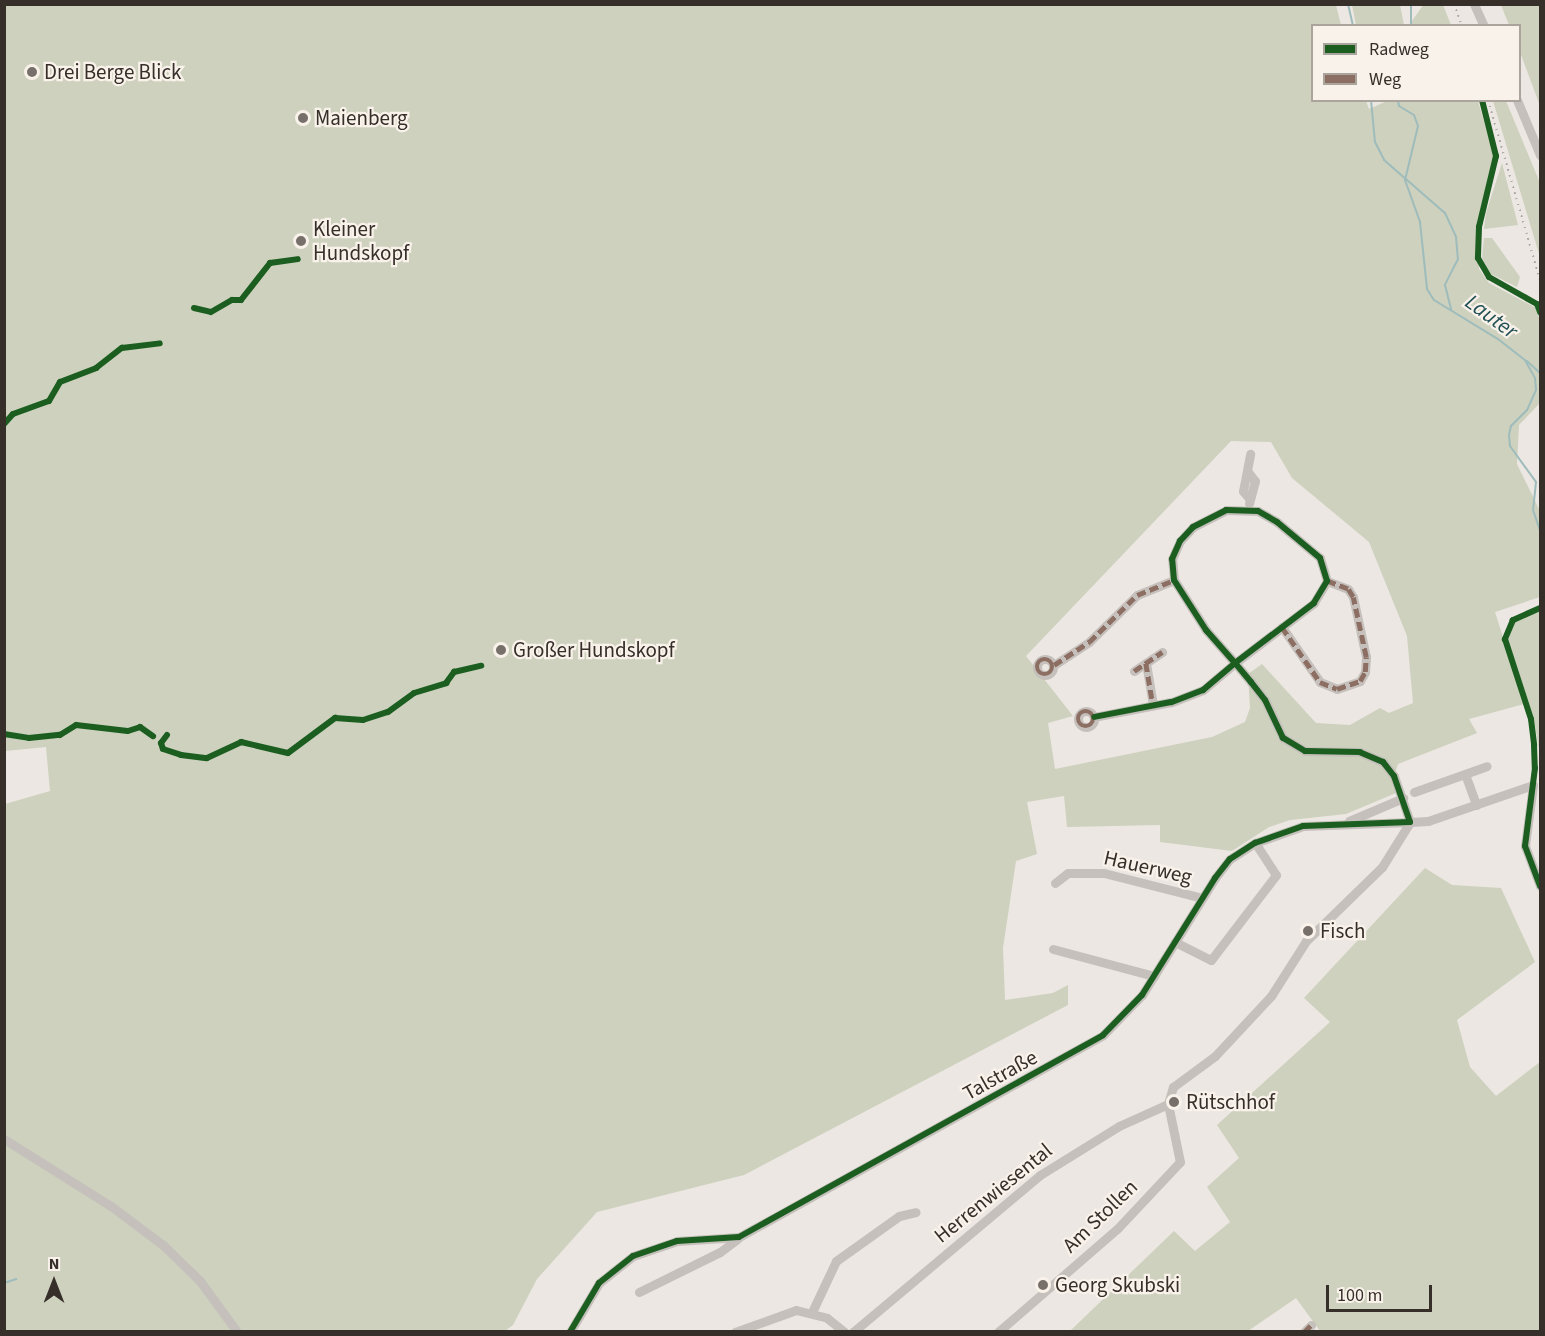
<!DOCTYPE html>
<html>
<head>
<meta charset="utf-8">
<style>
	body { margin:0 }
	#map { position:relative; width:1545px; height:1336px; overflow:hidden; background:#ece7e2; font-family:"Source Sans 3",sans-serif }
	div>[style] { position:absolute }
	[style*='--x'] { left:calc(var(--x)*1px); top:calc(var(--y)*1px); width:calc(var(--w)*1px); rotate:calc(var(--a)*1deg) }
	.green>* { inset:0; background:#cdd1bd }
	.stream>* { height:2px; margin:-1px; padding:0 1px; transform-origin:1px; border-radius:1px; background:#9fbcbc }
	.minor>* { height:9px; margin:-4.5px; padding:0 4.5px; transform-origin:4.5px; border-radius:4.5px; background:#c5c0bb }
	.minor>.ring { margin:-4.5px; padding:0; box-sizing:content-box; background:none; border:9px solid #c5c0bb; border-radius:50% }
	.rail>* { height:2px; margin-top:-1px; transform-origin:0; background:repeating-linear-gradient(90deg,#ada9a5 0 1.5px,transparent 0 6px) }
	.quiet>* { height:4.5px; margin-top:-2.25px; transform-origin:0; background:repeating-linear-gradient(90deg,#8d6e63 0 9px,transparent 0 13.5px) }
	.quiet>.ring { margin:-2.25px; padding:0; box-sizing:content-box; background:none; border:4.5px solid #8d6e63; border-radius:50% }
	.cycleway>* { height:6px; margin:-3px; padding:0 3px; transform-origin:3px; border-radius:3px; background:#1b5e20 }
	.dots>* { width:16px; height:16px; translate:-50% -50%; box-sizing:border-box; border:3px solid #f9f2ea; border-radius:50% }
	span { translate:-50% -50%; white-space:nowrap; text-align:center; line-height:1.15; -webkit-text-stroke:4.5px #f9f2ea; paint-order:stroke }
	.poi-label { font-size:21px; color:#362e29 }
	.left { translate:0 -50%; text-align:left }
	.street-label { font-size:21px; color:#362e29 }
	.water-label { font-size:22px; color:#215055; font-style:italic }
	.frame { position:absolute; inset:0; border:6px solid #362e29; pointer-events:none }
	.legend { position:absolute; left:1311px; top:24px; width:210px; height:78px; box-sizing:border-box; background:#f9f2ea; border:2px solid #aba49d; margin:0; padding:8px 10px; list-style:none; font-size:18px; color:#362e29 }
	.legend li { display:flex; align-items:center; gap:12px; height:30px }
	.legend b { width:30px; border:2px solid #aba49d }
	.north { position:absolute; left:24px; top:1252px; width:60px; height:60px; -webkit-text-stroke:4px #f9f2ea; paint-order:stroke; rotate:0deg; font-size:16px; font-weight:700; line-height:24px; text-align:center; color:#362e29 }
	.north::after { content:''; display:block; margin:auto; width:21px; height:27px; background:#362e29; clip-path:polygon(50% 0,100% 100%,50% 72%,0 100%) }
	.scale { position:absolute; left:1326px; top:1285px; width:106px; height:27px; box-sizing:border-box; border:3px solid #362e29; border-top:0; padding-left:8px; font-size:18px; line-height:21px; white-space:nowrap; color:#362e29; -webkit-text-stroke:4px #f9f2ea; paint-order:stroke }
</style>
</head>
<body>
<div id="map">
	<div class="green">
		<i style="clip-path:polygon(1424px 4px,1443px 5px,1451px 25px,1409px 25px)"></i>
		<i style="clip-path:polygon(evenodd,5px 5px,1336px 5px,1341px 25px,1312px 26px,1312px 100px,1366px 101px,1369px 109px,1387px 101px,1478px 101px,1494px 157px,1493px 175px,1478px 219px,1479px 269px,1489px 283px,1536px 308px,1540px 319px,1540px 403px,1519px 425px,1517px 464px,1540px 511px,1540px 597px,1495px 612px,1524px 704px,1469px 719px,1477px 733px,1398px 764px,1392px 782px,1396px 793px,1346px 814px,1290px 820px,1269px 827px,1232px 851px,1160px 842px,1160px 825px,1067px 827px,1064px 796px,1027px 802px,1037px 854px,1016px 861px,1003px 948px,1005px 1000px,1053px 993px,1068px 985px,1068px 1005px,744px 1175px,597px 1212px,537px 1279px,513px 1325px,505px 1331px,5px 1331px,5px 804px,50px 791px,46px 747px,5px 751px,5px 5px,1231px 441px,1271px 442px,1292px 478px,1369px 542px,1407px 636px,1413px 703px,1389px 713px,1380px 708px,1350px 725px,1316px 723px,1262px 664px,1248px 674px,1250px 708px,1245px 722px,1212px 737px,1055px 769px,1048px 723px,1073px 716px,1026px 656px,1231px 441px)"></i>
		<i style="clip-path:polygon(1352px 5px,1400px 5px,1404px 25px,1356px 25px)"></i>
		<i style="clip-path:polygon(1501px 5px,1540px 5px,1540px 106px,1520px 52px,1520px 26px,1509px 25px)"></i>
		<i style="clip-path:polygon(1493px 101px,1506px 101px,1540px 183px,1540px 257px)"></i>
		<i style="clip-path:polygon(1502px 163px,1518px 225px,1484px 229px,1486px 213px)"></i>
		<i style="clip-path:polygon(1484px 238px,1492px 238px,1520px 277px,1517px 287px,1489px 273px,1482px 257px)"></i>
		<i style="clip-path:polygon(1540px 611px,1540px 750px,1539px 750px,1534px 719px,1508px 639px,1515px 622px)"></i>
		<i style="clip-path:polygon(1425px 868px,1452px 885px,1501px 888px,1535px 962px,1457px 1020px,1470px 1067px,1496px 1096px,1540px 1062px,1540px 1331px,1320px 1331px,1296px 1298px,1248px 1331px,1069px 1332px,1174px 1231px,1195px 1251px,1230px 1222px,1207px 1187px,1239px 1158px,1217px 1125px,1330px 1022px,1304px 998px)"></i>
	</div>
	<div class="stream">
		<i style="--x:1348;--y:4;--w:23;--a:77"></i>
		<i style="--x:1411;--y:26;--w:22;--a:-90"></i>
		<i style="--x:1371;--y:100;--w:42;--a:84.6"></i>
		<i style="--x:1375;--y:142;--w:20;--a:63"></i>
		<i style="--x:1384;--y:160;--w:81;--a:41"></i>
		<i style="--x:1445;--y:213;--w:26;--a:65"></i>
		<i style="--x:1456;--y:237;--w:22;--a:85"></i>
		<i style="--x:1458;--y:259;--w:29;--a:117"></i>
		<i style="--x:1445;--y:285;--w:25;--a:76"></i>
		<i style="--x:1398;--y:100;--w:6;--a:81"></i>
		<i style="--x:1399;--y:106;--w:17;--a:31"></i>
		<i style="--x:1414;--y:115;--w:12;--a:70"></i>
		<i style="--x:1418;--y:126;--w:56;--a:103.5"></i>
		<i style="--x:1405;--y:180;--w:45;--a:70.3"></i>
		<i style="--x:1420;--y:222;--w:67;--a:84"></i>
		<i style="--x:1427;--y:289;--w:13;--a:58"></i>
		<i style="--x:1434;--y:300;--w:75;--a:31.4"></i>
		<i style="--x:1498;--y:339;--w:34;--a:38"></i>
		<i style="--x:1525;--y:360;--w:21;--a:61"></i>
		<i style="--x:1535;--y:378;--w:12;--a:85"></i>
		<i style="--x:1536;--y:390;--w:22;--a:114"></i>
		<i style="--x:1527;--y:410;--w:23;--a:135"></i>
		<i style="--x:1511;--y:426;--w:9;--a:103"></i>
		<i style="--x:1509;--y:435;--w:11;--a:85"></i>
		<i style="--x:1510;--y:446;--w:44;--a:54.2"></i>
		<i style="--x:1536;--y:482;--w:28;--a:96"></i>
		<i style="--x:1533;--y:510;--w:21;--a:71"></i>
		<i style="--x:1527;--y:361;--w:18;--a:43"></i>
		<i style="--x:4;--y:1283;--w:13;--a:-18"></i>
	</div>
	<div class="minor">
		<i style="--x:1474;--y:4;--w:24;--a:66"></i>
		<i style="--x:1517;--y:100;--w:60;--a:67.3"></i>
		<i style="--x:1248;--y:472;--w:11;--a:52"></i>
		<i style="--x:1255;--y:481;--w:23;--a:105"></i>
		<i style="--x:1249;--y:498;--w:9;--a:-131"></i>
		<i style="--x:1243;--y:491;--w:38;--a:-79"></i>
		<i style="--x:1282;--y:627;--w:67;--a:55.4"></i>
		<i style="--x:1320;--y:682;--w:18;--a:22"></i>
		<i style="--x:1337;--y:689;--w:24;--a:-19"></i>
		<i style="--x:1360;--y:681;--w:10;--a:-61"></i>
		<i style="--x:1365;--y:672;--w:15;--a:-86"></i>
		<i style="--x:1366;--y:657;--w:61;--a:-102.2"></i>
		<i style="--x:1353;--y:597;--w:9;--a:-122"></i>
		<i style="--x:1348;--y:589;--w:22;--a:-159"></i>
		<i class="ring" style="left:1037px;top:659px;width:7px;height:7px"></i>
		<i style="--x:1146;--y:663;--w:43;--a:80.5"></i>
		<i style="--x:1054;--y:665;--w:42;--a:-33.3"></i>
		<i style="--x:1089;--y:642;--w:67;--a:-44.4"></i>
		<i style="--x:1137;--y:595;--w:40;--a:-22"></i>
		<i style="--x:1134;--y:671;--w:34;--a:-34"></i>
		<i class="ring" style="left:1078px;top:711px;width:7px;height:7px"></i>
		<i style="--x:1465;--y:774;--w:33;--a:70"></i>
		<i style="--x:1414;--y:792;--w:77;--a:-19.6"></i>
		<i style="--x:1349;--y:821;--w:59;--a:-23.1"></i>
		<i style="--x:1055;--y:883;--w:16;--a:-38"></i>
		<i style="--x:1068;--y:873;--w:36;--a:0"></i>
		<i style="--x:1104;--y:873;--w:101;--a:14.3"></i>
		<i style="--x:1175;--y:942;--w:40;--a:26.6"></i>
		<i style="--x:1211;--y:960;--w:107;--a:-52.6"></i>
		<i style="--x:1276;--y:875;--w:38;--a:-123"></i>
		<i style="--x:1053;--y:949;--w:105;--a:15"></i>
		<i style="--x:4;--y:1139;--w:126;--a:32.1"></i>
		<i style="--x:111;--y:1206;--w:65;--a:36.9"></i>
		<i style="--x:163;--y:1245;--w:52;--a:44.2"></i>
		<i style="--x:200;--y:1281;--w:63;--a:54"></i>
		<i style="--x:639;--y:1292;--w:90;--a:-26.3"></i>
		<i style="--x:720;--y:1252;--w:21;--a:-37"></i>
		<i style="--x:812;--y:1312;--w:56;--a:-64.8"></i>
		<i style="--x:836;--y:1261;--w:77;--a:-35.5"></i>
		<i style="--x:899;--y:1216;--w:17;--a:-13"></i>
		<i style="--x:570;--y:1332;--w:57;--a:-59.4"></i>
		<i style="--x:599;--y:1283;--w:43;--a:-38.5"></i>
		<i style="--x:633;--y:1256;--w:46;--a:-18.8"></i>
		<i style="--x:677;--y:1241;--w:62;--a:-3.7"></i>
		<i style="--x:739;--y:1237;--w:416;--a:-29"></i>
		<i style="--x:1103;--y:1035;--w:56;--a:-45.7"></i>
		<i style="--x:1142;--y:995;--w:138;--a:-58"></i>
		<i style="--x:1215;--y:878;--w:24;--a:-52"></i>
		<i style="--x:1230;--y:859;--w:30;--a:-33"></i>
		<i style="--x:1255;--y:843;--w:51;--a:-19.5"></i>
		<i style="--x:1303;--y:826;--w:107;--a:-2.1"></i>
		<i style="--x:1410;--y:822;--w:49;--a:-109.2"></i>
		<i style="--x:1394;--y:776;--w:18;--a:-128"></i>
		<i style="--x:1383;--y:762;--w:25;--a:-157"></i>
		<i style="--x:1360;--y:752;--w:55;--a:-179"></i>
		<i style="--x:1305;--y:751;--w:26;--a:-149"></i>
		<i style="--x:1283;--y:738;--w:42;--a:-115.3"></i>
		<i style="--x:1265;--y:700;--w:23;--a:-128"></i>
		<i style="--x:1251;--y:682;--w:25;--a:-130"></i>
		<i style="--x:1235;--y:663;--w:44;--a:-131.3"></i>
		<i style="--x:1206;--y:630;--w:59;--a:-122.6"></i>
		<i style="--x:1174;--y:580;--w:21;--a:-95"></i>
		<i style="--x:1172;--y:559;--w:20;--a:-66"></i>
		<i style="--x:1180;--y:541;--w:19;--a:-47"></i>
		<i style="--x:1193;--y:527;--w:37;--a:-27"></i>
		<i style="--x:1226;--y:510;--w:32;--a:2"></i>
		<i style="--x:1258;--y:511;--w:22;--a:30"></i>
		<i style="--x:1277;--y:522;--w:56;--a:39.9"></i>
		<i style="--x:1320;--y:558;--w:24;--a:73"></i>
		<i style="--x:1327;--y:581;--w:26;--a:121"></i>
		<i style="--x:1314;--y:603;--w:99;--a:142.8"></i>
		<i style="--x:1235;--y:663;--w:42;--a:139.8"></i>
		<i style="--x:1203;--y:690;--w:34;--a:159"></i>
		<i style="--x:1171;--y:702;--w:78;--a:169"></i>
		<i style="--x:735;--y:1332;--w:65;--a:-19.8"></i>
		<i style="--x:796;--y:1310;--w:32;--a:14"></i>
		<i style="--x:827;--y:1318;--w:22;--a:39"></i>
		<i style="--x:853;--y:1332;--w:244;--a:-40"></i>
		<i style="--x:1040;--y:1175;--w:93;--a:-31.8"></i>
		<i style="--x:1119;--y:1126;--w:54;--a:-24.2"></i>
		<i style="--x:998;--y:1332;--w:157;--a:-40.9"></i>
		<i style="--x:1117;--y:1229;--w:92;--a:-46.8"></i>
		<i style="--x:1180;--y:1162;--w:59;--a:-101.7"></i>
		<i style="--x:1168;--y:1104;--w:18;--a:-74"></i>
		<i style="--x:1173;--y:1087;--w:52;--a:-36.4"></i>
		<i style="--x:1215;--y:1056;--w:82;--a:-47"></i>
		<i style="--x:1271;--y:996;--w:65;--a:-57.5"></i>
		<i style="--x:1306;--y:941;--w:106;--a:-44.2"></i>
		<i style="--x:1382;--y:867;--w:53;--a:-58.1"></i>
		<i style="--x:1410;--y:822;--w:18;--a:-3"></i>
		<i style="--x:1428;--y:821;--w:111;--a:-18.9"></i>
		<i style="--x:1533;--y:785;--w:62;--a:97.5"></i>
		<i style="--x:1525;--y:846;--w:43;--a:69.4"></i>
		<i style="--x:1304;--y:1332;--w:10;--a:-45"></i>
	</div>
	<div class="rail">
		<i style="--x:1454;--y:4;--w:23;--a:70"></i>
		<i style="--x:1488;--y:100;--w:187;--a:73.9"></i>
	</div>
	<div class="quiet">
		<i style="--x:1282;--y:627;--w:67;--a:55.4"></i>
		<i style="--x:1320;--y:682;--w:18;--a:22"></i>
		<i style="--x:1337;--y:689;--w:24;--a:-19"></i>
		<i style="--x:1360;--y:681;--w:10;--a:-61"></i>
		<i style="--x:1365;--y:672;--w:15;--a:-86"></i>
		<i style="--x:1366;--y:657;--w:61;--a:-102.2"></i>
		<i style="--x:1353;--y:597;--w:9;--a:-122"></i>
		<i style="--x:1348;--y:589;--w:22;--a:-159"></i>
		<i class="ring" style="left:1037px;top:659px;width:11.5px;height:11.5px"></i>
		<i style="--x:1146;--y:663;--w:43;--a:80.5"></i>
		<i style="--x:1054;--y:665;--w:42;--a:-33.3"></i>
		<i style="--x:1089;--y:642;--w:67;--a:-44.4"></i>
		<i style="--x:1137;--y:595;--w:40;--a:-22"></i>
		<i style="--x:1134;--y:671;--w:34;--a:-34"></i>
		<i class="ring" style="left:1078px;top:711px;width:11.5px;height:11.5px"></i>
		<i style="--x:1304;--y:1332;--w:10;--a:-45"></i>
	</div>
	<div class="cycleway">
		<i style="--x:1482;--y:100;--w:58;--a:76"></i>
		<i style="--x:1496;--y:156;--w:73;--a:103.5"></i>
		<i style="--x:1479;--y:227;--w:31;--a:92"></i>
		<i style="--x:1478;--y:258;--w:22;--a:60"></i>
		<i style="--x:1489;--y:277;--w:55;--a:29.4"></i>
		<i style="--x:1537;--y:304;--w:9;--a:69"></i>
		<i style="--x:194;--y:308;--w:17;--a:13"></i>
		<i style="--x:211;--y:312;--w:24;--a:-30"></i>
		<i style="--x:232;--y:300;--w:9;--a:0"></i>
		<i style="--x:241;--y:300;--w:47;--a:-51.9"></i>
		<i style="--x:270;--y:263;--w:28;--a:-8"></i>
		<i style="--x:4;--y:424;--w:13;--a:-48"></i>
		<i style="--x:13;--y:414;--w:38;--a:-20"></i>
		<i style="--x:49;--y:401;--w:22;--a:-60"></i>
		<i style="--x:60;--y:382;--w:39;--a:-21"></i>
		<i style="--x:96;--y:368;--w:33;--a:-38"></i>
		<i style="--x:122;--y:348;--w:38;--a:-7"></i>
		<i style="--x:1540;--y:608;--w:30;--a:156"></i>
		<i style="--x:1513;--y:620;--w:21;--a:113"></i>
		<i style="--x:1505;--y:639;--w:84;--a:72"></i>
		<i style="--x:1531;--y:719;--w:26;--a:83"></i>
		<i style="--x:1534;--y:745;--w:23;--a:88"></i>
		<i style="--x:1535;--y:768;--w:79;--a:97.3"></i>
		<i style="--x:1525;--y:846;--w:43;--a:69.4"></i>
		<i style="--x:4;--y:734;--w:25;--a:9"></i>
		<i style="--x:29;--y:738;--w:31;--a:-6"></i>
		<i style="--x:60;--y:735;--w:19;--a:-32"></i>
		<i style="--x:76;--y:725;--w:52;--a:6.6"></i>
		<i style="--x:128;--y:731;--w:13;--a:-18"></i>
		<i style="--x:140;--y:727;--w:16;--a:35"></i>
		<i style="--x:167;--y:735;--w:10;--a:127"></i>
		<i style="--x:161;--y:743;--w:6;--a:72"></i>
		<i style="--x:163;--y:749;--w:19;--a:18"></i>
		<i style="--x:181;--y:755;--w:26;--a:7"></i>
		<i style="--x:207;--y:758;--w:38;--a:-25"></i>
		<i style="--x:241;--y:742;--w:48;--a:13.2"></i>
		<i style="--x:288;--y:753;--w:59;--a:-36.7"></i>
		<i style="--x:335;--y:718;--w:28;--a:4"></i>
		<i style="--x:363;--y:720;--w:26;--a:-18"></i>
		<i style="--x:388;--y:712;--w:32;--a:-36"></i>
		<i style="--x:414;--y:693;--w:34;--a:-17"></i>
		<i style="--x:446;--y:683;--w:14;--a:-54"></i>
		<i style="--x:454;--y:672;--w:28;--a:-13"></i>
		<i style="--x:570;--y:1332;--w:57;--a:-59.4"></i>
		<i style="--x:599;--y:1283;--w:43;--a:-38.5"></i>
		<i style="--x:633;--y:1256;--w:46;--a:-18.8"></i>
		<i style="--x:677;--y:1241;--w:62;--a:-3.7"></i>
		<i style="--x:739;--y:1237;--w:416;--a:-29"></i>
		<i style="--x:1103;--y:1035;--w:56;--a:-45.7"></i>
		<i style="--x:1142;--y:995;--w:138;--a:-58"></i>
		<i style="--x:1215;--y:878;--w:24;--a:-52"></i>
		<i style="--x:1230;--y:859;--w:30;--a:-33"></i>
		<i style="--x:1255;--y:843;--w:51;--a:-19.5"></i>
		<i style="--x:1303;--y:826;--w:107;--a:-2.1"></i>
		<i style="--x:1410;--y:822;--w:49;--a:-109.2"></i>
		<i style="--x:1394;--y:776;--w:18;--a:-128"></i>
		<i style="--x:1383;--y:762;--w:25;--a:-157"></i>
		<i style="--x:1360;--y:752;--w:55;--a:-179"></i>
		<i style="--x:1305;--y:751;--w:26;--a:-149"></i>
		<i style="--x:1283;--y:738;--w:42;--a:-115.3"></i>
		<i style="--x:1265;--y:700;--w:23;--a:-128"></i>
		<i style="--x:1251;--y:682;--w:25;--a:-130"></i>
		<i style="--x:1235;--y:663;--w:44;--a:-131.3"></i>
		<i style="--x:1206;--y:630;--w:59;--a:-122.6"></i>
		<i style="--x:1174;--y:580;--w:21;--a:-95"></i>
		<i style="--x:1172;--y:559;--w:20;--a:-66"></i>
		<i style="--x:1180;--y:541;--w:19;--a:-47"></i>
		<i style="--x:1193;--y:527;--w:37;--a:-27"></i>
		<i style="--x:1226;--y:510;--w:32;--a:2"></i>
		<i style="--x:1258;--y:511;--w:22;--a:30"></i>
		<i style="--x:1277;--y:522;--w:56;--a:39.9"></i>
		<i style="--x:1320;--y:558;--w:24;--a:73"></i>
		<i style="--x:1327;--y:581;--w:26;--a:121"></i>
		<i style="--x:1314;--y:603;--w:99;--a:142.8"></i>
		<i style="--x:1235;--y:663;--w:42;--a:139.8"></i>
		<i style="--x:1203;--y:690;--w:34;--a:159"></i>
		<i style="--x:1171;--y:702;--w:78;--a:169"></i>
	</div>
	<div class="dots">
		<i style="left:32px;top:72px;background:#766f6a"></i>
		<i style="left:303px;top:118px;background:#766f6a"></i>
		<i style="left:301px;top:241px;background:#766f6a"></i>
		<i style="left:501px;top:650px;background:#766f6a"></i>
		<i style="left:1308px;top:931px;background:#766f6a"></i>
		<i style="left:1174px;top:1102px;background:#766f6a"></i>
		<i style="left:1043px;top:1285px;background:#766f6a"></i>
	</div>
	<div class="poi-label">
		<span class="left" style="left:44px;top:72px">Drei Berge Blick</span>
		<span class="left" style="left:315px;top:118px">Maienberg</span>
		<span class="left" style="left:313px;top:241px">Kleiner<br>Hundskopf</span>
		<span class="left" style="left:513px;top:650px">Großer Hundskopf</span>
		<span class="left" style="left:1320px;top:931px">Fisch</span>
		<span class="left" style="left:1186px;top:1102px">Rütschhof</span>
		<span class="left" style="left:1055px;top:1285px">Georg Skubski</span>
	</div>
	<div class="street-label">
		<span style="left:1148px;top:867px;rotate:13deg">Hauerweg</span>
		<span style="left:1000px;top:1075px;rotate:-29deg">Talstraße</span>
		<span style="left:993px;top:1193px;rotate:-39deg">Herrenwiesental</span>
		<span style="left:1100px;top:1216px;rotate:-44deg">Am Stollen</span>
	</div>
	<div class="water-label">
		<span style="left:1491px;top:317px;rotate:36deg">Lauter</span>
	</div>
	<div class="frame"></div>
	<ul class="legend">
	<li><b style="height:8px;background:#1b5e20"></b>Radweg</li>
	<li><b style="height:8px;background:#8d6e63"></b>Weg</li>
	</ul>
	<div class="north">N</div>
	<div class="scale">100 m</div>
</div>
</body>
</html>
